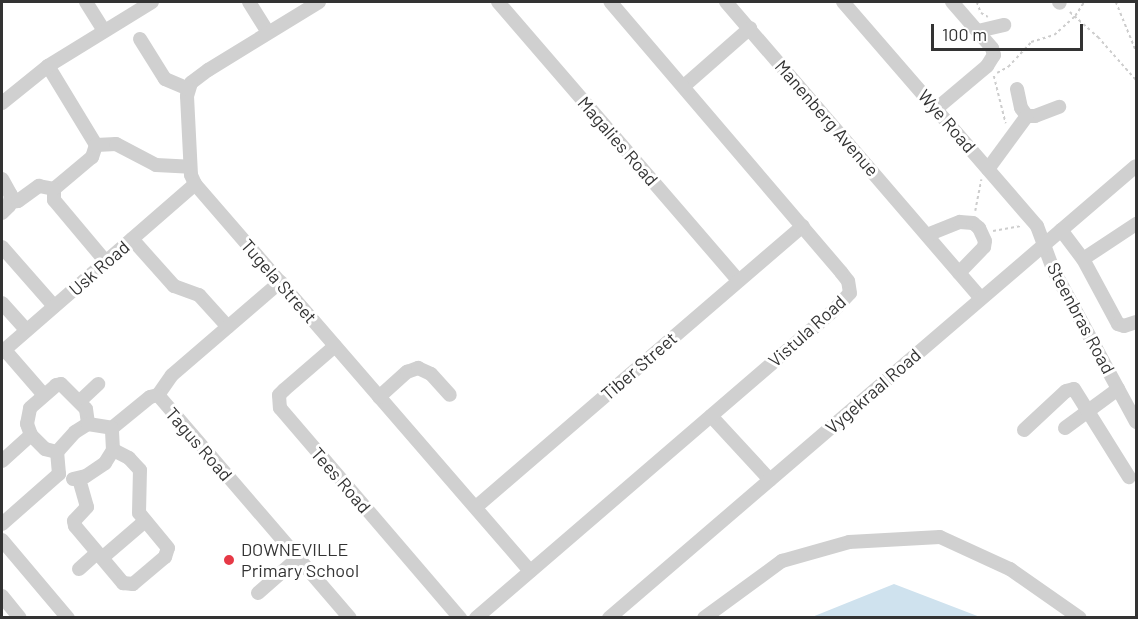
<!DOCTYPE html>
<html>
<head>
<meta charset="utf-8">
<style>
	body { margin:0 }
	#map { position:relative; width:1138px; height:619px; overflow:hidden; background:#fff; font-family:Barlow,sans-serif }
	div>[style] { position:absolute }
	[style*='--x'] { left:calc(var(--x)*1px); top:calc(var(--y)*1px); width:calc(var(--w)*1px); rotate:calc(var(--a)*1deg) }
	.water>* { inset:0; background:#cfe2ee }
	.path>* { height:1.5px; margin-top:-0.75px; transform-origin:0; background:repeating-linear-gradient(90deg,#cdcdcd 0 3px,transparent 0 6px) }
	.minor>* { height:14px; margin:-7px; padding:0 7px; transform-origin:7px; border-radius:7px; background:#d0d0d0 }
	.dots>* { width:16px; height:16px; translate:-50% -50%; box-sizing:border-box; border:3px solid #fff; border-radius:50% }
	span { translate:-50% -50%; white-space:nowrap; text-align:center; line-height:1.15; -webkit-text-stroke:6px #fff; paint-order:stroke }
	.street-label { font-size:18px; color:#333 }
	.poi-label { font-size:18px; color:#333 }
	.left { translate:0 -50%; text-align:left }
	.frame { position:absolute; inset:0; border:3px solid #333; pointer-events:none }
	.scale { position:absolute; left:931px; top:24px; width:152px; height:27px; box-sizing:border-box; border:3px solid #333; border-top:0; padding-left:8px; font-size:18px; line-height:21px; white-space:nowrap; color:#333; -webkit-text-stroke:4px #fff; paint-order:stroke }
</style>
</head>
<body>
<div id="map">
	<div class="water">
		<i style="clip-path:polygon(894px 584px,980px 617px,982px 617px,812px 617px)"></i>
	</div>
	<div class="path">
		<i style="--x:977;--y:2;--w:12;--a:70"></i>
		<i style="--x:981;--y:13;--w:8;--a:30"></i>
		<i style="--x:1116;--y:2;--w:53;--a:67.8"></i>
		<i style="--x:1070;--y:12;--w:38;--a:42"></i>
		<i style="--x:1098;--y:37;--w:57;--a:48.5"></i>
		<i style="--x:997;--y:73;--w:13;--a:-29"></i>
		<i style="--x:1008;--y:67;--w:34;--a:-47"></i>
		<i style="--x:1031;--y:42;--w:24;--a:-17"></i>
		<i style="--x:1054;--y:35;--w:28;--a:-42"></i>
		<i style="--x:1075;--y:16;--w:17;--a:-57"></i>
		<i style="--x:994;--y:76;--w:49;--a:76"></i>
		<i style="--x:975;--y:211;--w:32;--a:-79"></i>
		<i style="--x:993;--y:231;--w:28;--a:-10"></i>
	</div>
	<div class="minor">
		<i style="--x:86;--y:2;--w:34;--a:58"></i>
		<i style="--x:249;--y:2;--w:36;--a:58"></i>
		<i style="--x:319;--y:2;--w:130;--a:148.5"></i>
		<i style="--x:208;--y:70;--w:21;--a:143"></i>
		<i style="--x:191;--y:83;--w:14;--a:107"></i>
		<i style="--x:187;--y:96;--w:79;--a:87.1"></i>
		<i style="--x:191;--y:175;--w:10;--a:66"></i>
		<i style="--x:195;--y:184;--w:512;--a:49.12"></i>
		<i style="--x:498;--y:2;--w:367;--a:49.2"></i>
		<i style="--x:726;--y:2;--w:391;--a:49.3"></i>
		<i style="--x:843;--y:2;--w:296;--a:49.1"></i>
		<i style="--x:1037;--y:226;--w:46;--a:69.6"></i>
		<i style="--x:1053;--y:269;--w:174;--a:61.5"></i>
		<i style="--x:1059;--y:2;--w:1;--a:45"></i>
		<i style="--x:978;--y:31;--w:27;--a:-13"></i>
		<i style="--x:140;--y:39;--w:47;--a:58"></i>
		<i style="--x:165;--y:79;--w:25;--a:23"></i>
		<i style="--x:48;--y:66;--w:92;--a:58.7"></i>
		<i style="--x:96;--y:145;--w:13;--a:108"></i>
		<i style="--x:92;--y:157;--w:50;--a:139.9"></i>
		<i style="--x:54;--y:189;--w:11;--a:90"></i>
		<i style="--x:54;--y:200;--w:81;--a:50"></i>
		<i style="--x:684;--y:86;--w:88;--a:-41.3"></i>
		<i style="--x:1017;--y:89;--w:19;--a:78"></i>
		<i style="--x:1021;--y:108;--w:10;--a:53"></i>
		<i style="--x:1027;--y:116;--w:8;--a:0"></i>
		<i style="--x:1035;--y:116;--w:26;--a:-21"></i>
		<i style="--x:2;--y:103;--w:59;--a:-38.8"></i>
		<i style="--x:48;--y:66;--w:122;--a:-31.6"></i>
		<i style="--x:936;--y:109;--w:67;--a:-40.1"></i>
		<i style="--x:987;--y:66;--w:13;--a:-58"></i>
		<i style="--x:994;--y:55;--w:7;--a:-106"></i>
		<i style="--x:992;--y:48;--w:61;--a:-131"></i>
		<i style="--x:96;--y:145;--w:20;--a:-3"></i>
		<i style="--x:116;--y:144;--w:45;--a:27.7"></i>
		<i style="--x:156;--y:165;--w:34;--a:3"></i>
		<i style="--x:988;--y:169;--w:66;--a:-53.7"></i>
		<i style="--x:2;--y:179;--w:18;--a:61"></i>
		<i style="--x:11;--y:195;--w:11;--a:100"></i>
		<i style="--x:9;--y:206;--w:10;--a:135"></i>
		<i style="--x:10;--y:202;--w:8;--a:-7"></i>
		<i style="--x:18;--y:201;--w:26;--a:-36"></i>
		<i style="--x:39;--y:186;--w:15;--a:11"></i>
		<i style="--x:1061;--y:230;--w:36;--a:53"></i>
		<i style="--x:1083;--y:259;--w:64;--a:-33.4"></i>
		<i style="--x:927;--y:235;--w:35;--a:-22"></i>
		<i style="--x:960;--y:222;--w:13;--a:4"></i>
		<i style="--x:973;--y:223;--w:8;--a:40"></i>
		<i style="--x:979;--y:228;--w:14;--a:65"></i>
		<i style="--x:985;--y:241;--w:6;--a:99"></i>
		<i style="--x:984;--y:247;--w:36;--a:134"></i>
		<i style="--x:132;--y:239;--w:63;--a:48.2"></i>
		<i style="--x:174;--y:286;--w:27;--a:20"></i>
		<i style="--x:199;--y:295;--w:43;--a:47.8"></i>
		<i style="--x:2;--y:247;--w:79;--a:48.6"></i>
		<i style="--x:1083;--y:259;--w:74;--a:61.7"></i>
		<i style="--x:1118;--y:324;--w:6;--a:18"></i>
		<i style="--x:1124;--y:326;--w:13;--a:-18"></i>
		<i style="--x:2;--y:303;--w:36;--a:48"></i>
		<i style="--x:335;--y:346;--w:67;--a:139.2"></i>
		<i style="--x:284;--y:390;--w:7;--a:135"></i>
		<i style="--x:279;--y:395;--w:13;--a:86"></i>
		<i style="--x:280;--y:408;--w:277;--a:49.4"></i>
		<i style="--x:4;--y:349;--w:61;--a:49"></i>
		<i style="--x:2;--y:352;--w:256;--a:-41"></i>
		<i style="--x:158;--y:395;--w:294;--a:49.3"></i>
		<i style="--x:158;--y:395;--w:24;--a:-55"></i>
		<i style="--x:172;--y:375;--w:143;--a:-40.7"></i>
		<i style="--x:379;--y:397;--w:38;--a:-42"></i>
		<i style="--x:407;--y:372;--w:12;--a:-20"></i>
		<i style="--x:418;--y:368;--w:14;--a:25"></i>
		<i style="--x:431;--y:374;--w:28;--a:48"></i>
		<i style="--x:80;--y:401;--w:25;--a:-43"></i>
		<i style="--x:711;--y:416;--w:87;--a:47.3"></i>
		<i style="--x:112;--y:428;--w:49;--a:-39.2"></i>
		<i style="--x:150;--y:397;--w:8;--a:-14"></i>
		<i style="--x:1065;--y:428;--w:66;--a:-36.3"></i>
		<i style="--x:1024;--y:430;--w:57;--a:-42.9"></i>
		<i style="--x:1066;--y:391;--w:8;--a:-14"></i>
		<i style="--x:1074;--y:389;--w:104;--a:58"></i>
		<i style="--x:57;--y:452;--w:12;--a:-166"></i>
		<i style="--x:45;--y:449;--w:20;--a:-135"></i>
		<i style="--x:31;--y:435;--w:12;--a:-110"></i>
		<i style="--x:27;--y:424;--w:16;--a:-79"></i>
		<i style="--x:30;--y:408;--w:35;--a:-41"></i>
		<i style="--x:56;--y:385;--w:5;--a:-11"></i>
		<i style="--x:61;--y:384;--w:35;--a:45"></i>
		<i style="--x:86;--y:409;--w:15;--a:82"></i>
		<i style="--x:2;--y:461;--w:39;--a:-42"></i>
		<i style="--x:59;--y:474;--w:22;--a:-95"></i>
		<i style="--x:57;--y:452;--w:27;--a:-48"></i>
		<i style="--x:75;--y:432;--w:15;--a:-32"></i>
		<i style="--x:88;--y:424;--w:24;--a:9"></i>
		<i style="--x:73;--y:479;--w:13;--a:-13"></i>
		<i style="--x:86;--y:476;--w:23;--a:-34"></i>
		<i style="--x:105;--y:463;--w:15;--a:-58"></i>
		<i style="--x:113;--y:450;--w:22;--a:-93"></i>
		<i style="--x:79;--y:479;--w:29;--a:74"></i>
		<i style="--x:87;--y:507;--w:19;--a:133"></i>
		<i style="--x:74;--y:521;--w:5;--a:79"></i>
		<i style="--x:75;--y:526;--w:75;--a:49.9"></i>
		<i style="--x:123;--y:583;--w:10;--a:6"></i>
		<i style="--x:133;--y:584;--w:42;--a:-40.2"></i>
		<i style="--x:165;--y:557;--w:9;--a:-72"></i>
		<i style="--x:168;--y:548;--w:45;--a:-129.6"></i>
		<i style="--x:139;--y:513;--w:43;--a:-88.7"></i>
		<i style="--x:140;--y:470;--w:16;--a:-133"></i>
		<i style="--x:129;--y:458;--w:18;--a:-153"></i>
		<i style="--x:476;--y:507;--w:431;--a:-40.7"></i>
		<i style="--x:2;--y:524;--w:76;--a:-41.3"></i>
		<i style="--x:2;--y:540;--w:102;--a:49.8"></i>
		<i style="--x:102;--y:558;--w:57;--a:-40.7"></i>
		<i style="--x:79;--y:569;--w:24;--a:-42"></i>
		<i style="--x:258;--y:593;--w:53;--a:-41.2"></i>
		<i style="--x:2;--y:596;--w:28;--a:51"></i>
		<i style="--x:476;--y:618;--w:472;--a:-40.7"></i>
		<i style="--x:834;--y:310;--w:23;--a:-47"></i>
		<i style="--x:850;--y:293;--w:12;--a:-99"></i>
		<i style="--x:848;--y:281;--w:11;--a:-128"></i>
		<i style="--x:841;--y:272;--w:355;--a:-130.5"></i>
		<i style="--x:609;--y:618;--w:694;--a:-40.62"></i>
		<i style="--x:704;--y:618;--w:97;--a:-36.2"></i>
		<i style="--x:782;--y:561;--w:70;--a:-15.8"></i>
		<i style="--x:849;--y:542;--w:91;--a:-3.1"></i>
		<i style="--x:940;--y:537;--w:77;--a:24.6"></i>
		<i style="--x:1010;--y:569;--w:85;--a:35"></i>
	</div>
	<div class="dots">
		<i style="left:229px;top:560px;background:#e63946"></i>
	</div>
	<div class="street-label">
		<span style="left:827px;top:118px;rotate:49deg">Manenberg Avenue</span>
		<span style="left:947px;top:121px;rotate:49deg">Wye Road</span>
		<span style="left:618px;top:141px;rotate:49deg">Magalies Road</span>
		<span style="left:99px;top:268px;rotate:-41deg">Usk Road</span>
		<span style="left:279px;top:281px;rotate:49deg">Tugela Street</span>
		<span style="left:1081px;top:318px;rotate:62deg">Steenbras Road</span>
		<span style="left:807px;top:331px;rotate:-42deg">Vistula Road</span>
		<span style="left:639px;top:366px;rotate:-41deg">Tiber Street</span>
		<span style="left:873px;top:391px;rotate:-41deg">Vygekraal Road</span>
		<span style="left:199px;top:444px;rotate:49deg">Tagus Road</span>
		<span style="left:341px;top:480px;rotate:49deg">Tees Road</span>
	</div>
	<div class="poi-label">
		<span class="left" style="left:241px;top:560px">DOWNEVILLE<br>Primary School</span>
	</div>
	<div class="frame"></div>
	<div class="scale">100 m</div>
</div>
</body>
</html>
